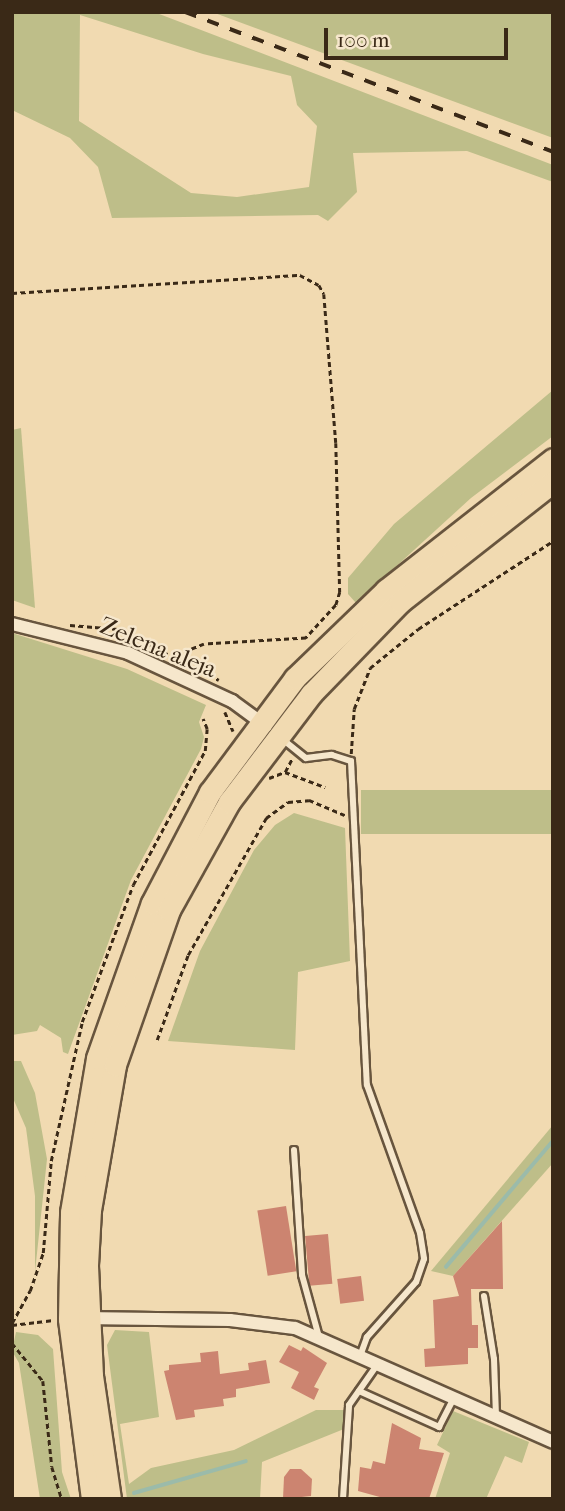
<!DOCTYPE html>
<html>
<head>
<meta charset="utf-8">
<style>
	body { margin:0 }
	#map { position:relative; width:565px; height:1511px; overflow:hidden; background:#f1dab1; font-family:"IM FELL French Canon",serif }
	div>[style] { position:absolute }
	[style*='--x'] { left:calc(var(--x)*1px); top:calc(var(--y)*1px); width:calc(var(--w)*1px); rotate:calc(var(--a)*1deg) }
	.green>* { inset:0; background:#bebe89; transform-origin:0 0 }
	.stream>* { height:3.5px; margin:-1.75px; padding:0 1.75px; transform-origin:1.75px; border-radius:1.75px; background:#9bbbaa }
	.building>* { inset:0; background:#cc8470; transform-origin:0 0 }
	.path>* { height:2.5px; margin-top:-1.25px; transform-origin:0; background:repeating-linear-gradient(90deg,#3a2917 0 5px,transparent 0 8.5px) }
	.roads { filter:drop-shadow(2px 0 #68553e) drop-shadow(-2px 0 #68553e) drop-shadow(0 2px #68553e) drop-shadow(0 -2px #68553e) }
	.service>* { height:6px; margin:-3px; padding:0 3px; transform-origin:3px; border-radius:3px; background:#f6e7cc }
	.minor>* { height:12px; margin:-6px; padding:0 6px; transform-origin:6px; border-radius:6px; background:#f6e7cc }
	.primary>* { height:21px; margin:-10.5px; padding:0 10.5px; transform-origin:10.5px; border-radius:10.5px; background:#f1dab1 }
	.rail>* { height:3.5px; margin-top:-1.75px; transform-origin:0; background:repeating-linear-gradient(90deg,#3a2917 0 12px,transparent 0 24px) }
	span { translate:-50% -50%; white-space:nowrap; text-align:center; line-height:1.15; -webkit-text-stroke:5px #f6e7cc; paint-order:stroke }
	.street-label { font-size:24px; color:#3a2917 }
	.frame { position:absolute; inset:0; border:14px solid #3a2917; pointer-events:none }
	.scale { position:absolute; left:324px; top:28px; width:184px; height:32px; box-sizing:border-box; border:4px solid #3a2917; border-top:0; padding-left:9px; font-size:21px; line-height:24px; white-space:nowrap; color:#3a2917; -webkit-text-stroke:5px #f6e7cc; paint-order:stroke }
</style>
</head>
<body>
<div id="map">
	<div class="green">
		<i style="clip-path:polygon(evenodd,12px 12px,154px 12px,553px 165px,553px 182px,467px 151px,353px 153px,357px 192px,328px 221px,318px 215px,112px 218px,98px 167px,70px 138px,12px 110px,12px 12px,80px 15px,203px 54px,291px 76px,297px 105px,317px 126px,309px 187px,237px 197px,191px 193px,79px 121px,80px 15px)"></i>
		<i style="clip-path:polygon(212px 12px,553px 12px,553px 138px,534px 131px)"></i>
		<i style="clip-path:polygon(553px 390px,553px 436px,471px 498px,356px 603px,348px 594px,348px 578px,394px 524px)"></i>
		<i style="clip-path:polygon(21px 428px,35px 608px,12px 600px,12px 430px)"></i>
		<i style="clip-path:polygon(12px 633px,127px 669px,206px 705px,199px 722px,204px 737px,201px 749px,131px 880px,68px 1054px,63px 1052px,61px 1038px,40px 1025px,37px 1031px,12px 1035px)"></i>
		<i style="left:553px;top:790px;width:44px;height:192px;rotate:90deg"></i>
		<i style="clip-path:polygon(294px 813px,345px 828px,350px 961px,298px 972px,295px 1050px,168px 1041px,200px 951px,254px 850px,275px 825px)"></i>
		<i style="clip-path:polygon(12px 1061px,21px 1061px,35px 1093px,47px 1159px,35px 1272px,35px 1196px,26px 1128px,12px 1096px)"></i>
		<i style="clip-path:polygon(553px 1125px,553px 1163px,453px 1276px,431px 1271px)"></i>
		<i style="clip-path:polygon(115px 1330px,149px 1332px,159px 1417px,120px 1424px,129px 1484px,151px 1468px,234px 1450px,316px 1410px,345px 1410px,344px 1429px,262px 1462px,260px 1499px,127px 1499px,107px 1345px)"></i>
		<i style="clip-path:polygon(16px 1332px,38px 1335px,53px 1349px,62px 1472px,71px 1499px,40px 1499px,19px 1363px,12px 1351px)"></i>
		<i style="clip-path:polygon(453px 1411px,529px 1442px,522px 1463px,505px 1456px,486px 1499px,435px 1499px,450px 1453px,437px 1445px)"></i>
	</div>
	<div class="stream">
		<i style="--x:446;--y:1267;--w:165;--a:-49.7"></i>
		<i style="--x:134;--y:1493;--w:116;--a:-15.9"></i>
	</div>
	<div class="building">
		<i style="left:286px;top:1206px;width:66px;height:29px;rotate:81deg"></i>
		<i style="clip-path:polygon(502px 1221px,503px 1289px,471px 1289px,472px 1325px,478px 1325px,478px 1348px,468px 1348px,468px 1364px,425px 1367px,424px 1349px,435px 1348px,433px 1300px,459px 1296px,453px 1276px)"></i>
		<i style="left:328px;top:1234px;width:50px;height:23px;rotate:85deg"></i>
		<i style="left:361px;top:1276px;width:25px;height:24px;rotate:83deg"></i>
		<i style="clip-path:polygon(289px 1345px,301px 1351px,303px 1347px,327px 1363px,314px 1387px,319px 1389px,314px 1400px,291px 1388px,299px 1372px,279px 1362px)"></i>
		<i style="clip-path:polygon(218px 1351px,220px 1374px,249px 1370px,248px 1363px,266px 1360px,270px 1383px,236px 1389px,236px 1397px,223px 1399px,224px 1406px,194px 1410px,195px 1417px,176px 1420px,164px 1371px,169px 1370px,169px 1365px,201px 1362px,200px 1353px)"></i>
		<i style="clip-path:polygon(392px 1423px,421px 1438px,419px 1449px,444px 1453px,429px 1499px,387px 1499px,358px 1491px,360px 1467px,371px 1469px,373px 1461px,385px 1464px)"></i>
		<i style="clip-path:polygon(290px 1469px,301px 1469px,312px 1479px,311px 1496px,283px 1499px,284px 1477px)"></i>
	</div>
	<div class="path">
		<i style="--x:12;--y:293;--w:289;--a:-3.6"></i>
		<i style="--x:300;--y:275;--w:21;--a:28"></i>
		<i style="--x:319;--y:285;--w:10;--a:61"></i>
		<i style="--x:324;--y:294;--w:149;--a:85.4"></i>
		<i style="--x:336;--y:443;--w:149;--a:88.5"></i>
		<i style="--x:340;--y:592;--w:14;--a:107"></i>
		<i style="--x:336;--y:605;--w:45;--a:132.3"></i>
		<i style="--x:306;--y:638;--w:102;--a:176.6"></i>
		<i style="--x:204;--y:644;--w:32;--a:158"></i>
		<i style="--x:70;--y:625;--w:48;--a:4.8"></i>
		<i style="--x:118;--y:629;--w:113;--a:26.8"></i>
		<i style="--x:225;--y:712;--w:21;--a:67"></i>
		<i style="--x:351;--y:754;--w:45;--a:-86.2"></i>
		<i style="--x:354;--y:709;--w:44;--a:-68.7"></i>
		<i style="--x:370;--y:668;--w:62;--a:-39.1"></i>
		<i style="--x:418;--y:629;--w:161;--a:-33.1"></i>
		<i style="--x:285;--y:772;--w:15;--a:-62"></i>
		<i style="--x:269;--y:778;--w:17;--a:-21"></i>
		<i style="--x:285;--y:772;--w:43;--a:20.6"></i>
		<i style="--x:157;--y:1040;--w:90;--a:-70"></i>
		<i style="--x:188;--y:955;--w:158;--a:-60.3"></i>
		<i style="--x:266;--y:818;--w:27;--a:-36"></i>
		<i style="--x:288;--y:802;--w:21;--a:-5"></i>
		<i style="--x:309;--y:800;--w:39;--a:23"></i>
		<i style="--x:12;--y:1323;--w:37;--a:-61"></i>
		<i style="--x:30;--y:1291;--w:40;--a:-71.1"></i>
		<i style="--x:43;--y:1253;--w:92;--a:-85"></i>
		<i style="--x:51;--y:1161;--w:142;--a:-77.4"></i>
		<i style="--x:82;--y:1022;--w:146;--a:-69.6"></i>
		<i style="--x:133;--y:885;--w:152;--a:-61.8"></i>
		<i style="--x:205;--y:751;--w:22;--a:-85"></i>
		<i style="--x:207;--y:729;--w:11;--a:-112"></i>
		<i style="--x:12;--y:1325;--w:42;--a:-6.8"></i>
		<i style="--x:12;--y:1343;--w:49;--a:50.8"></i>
		<i style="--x:43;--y:1381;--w:86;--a:84"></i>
		<i style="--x:52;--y:1467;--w:34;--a:73"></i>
	</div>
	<div class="roads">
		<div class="service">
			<i style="--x:281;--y:738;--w:32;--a:39"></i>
			<i style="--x:306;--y:758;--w:26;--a:-7"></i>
			<i style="--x:332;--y:755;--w:20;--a:18"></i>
			<i style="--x:351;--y:761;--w:324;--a:87.2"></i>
			<i style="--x:367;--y:1085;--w:157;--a:70.3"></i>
			<i style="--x:420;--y:1233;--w:26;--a:81"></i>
			<i style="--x:424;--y:1259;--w:24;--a:109"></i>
			<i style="--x:416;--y:1282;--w:74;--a:131.7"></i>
			<i style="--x:367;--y:1337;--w:20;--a:110"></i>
			<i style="--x:294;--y:1150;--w:125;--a:86.3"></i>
			<i style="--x:302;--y:1275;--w:64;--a:74.7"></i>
			<i style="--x:484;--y:1296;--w:64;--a:81"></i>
			<i style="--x:494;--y:1359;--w:58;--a:88"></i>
			<i style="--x:359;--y:1391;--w:88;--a:24.2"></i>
			<i style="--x:439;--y:1427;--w:30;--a:-63"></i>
			<i style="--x:343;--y:1499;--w:94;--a:-86.3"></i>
			<i style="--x:349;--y:1405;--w:49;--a:-55"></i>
		</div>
		<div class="minor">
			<i style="--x:12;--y:624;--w:120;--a:14"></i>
			<i style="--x:128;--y:653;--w:115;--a:24.8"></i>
			<i style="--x:232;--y:701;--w:42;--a:36.3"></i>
			<i style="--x:83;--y:1318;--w:147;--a:0.8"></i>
			<i style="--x:230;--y:1320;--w:65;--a:7"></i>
			<i style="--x:295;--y:1328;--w:282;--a:23.8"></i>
		</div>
		<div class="primary">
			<i style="--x:92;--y:1499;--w:181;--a:-97.3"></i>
			<i style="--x:69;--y:1319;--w:107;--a:-88.9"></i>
			<i style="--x:71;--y:1212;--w:156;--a:-80.4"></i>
			<i style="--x:97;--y:1058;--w:164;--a:-70.5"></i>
			<i style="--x:152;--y:903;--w:125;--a:-62.4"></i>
			<i style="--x:210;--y:792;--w:142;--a:-53.3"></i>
			<i style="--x:295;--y:678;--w:127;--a:-44"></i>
			<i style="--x:386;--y:590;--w:212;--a:-38.1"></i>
			<i style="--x:110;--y:1499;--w:124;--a:-98.3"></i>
			<i style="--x:92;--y:1376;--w:111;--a:-92.6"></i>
			<i style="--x:87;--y:1265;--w:55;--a:-86.9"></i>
			<i style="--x:90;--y:1210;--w:147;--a:-80.2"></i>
			<i style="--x:115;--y:1065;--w:164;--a:-70.8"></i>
			<i style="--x:169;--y:910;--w:124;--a:-60.9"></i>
			<i style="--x:229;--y:802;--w:136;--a:-52.8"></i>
			<i style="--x:311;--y:694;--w:128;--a:-45.9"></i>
			<i style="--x:400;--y:602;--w:194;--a:-38.1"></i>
		</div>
	</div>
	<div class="rail">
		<i style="--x:185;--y:12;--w:394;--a:20.8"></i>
	</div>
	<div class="street-label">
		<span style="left:158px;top:648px;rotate:22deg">Zelena aleja</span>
	</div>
	<div class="frame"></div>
	<div class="scale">100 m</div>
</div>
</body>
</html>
